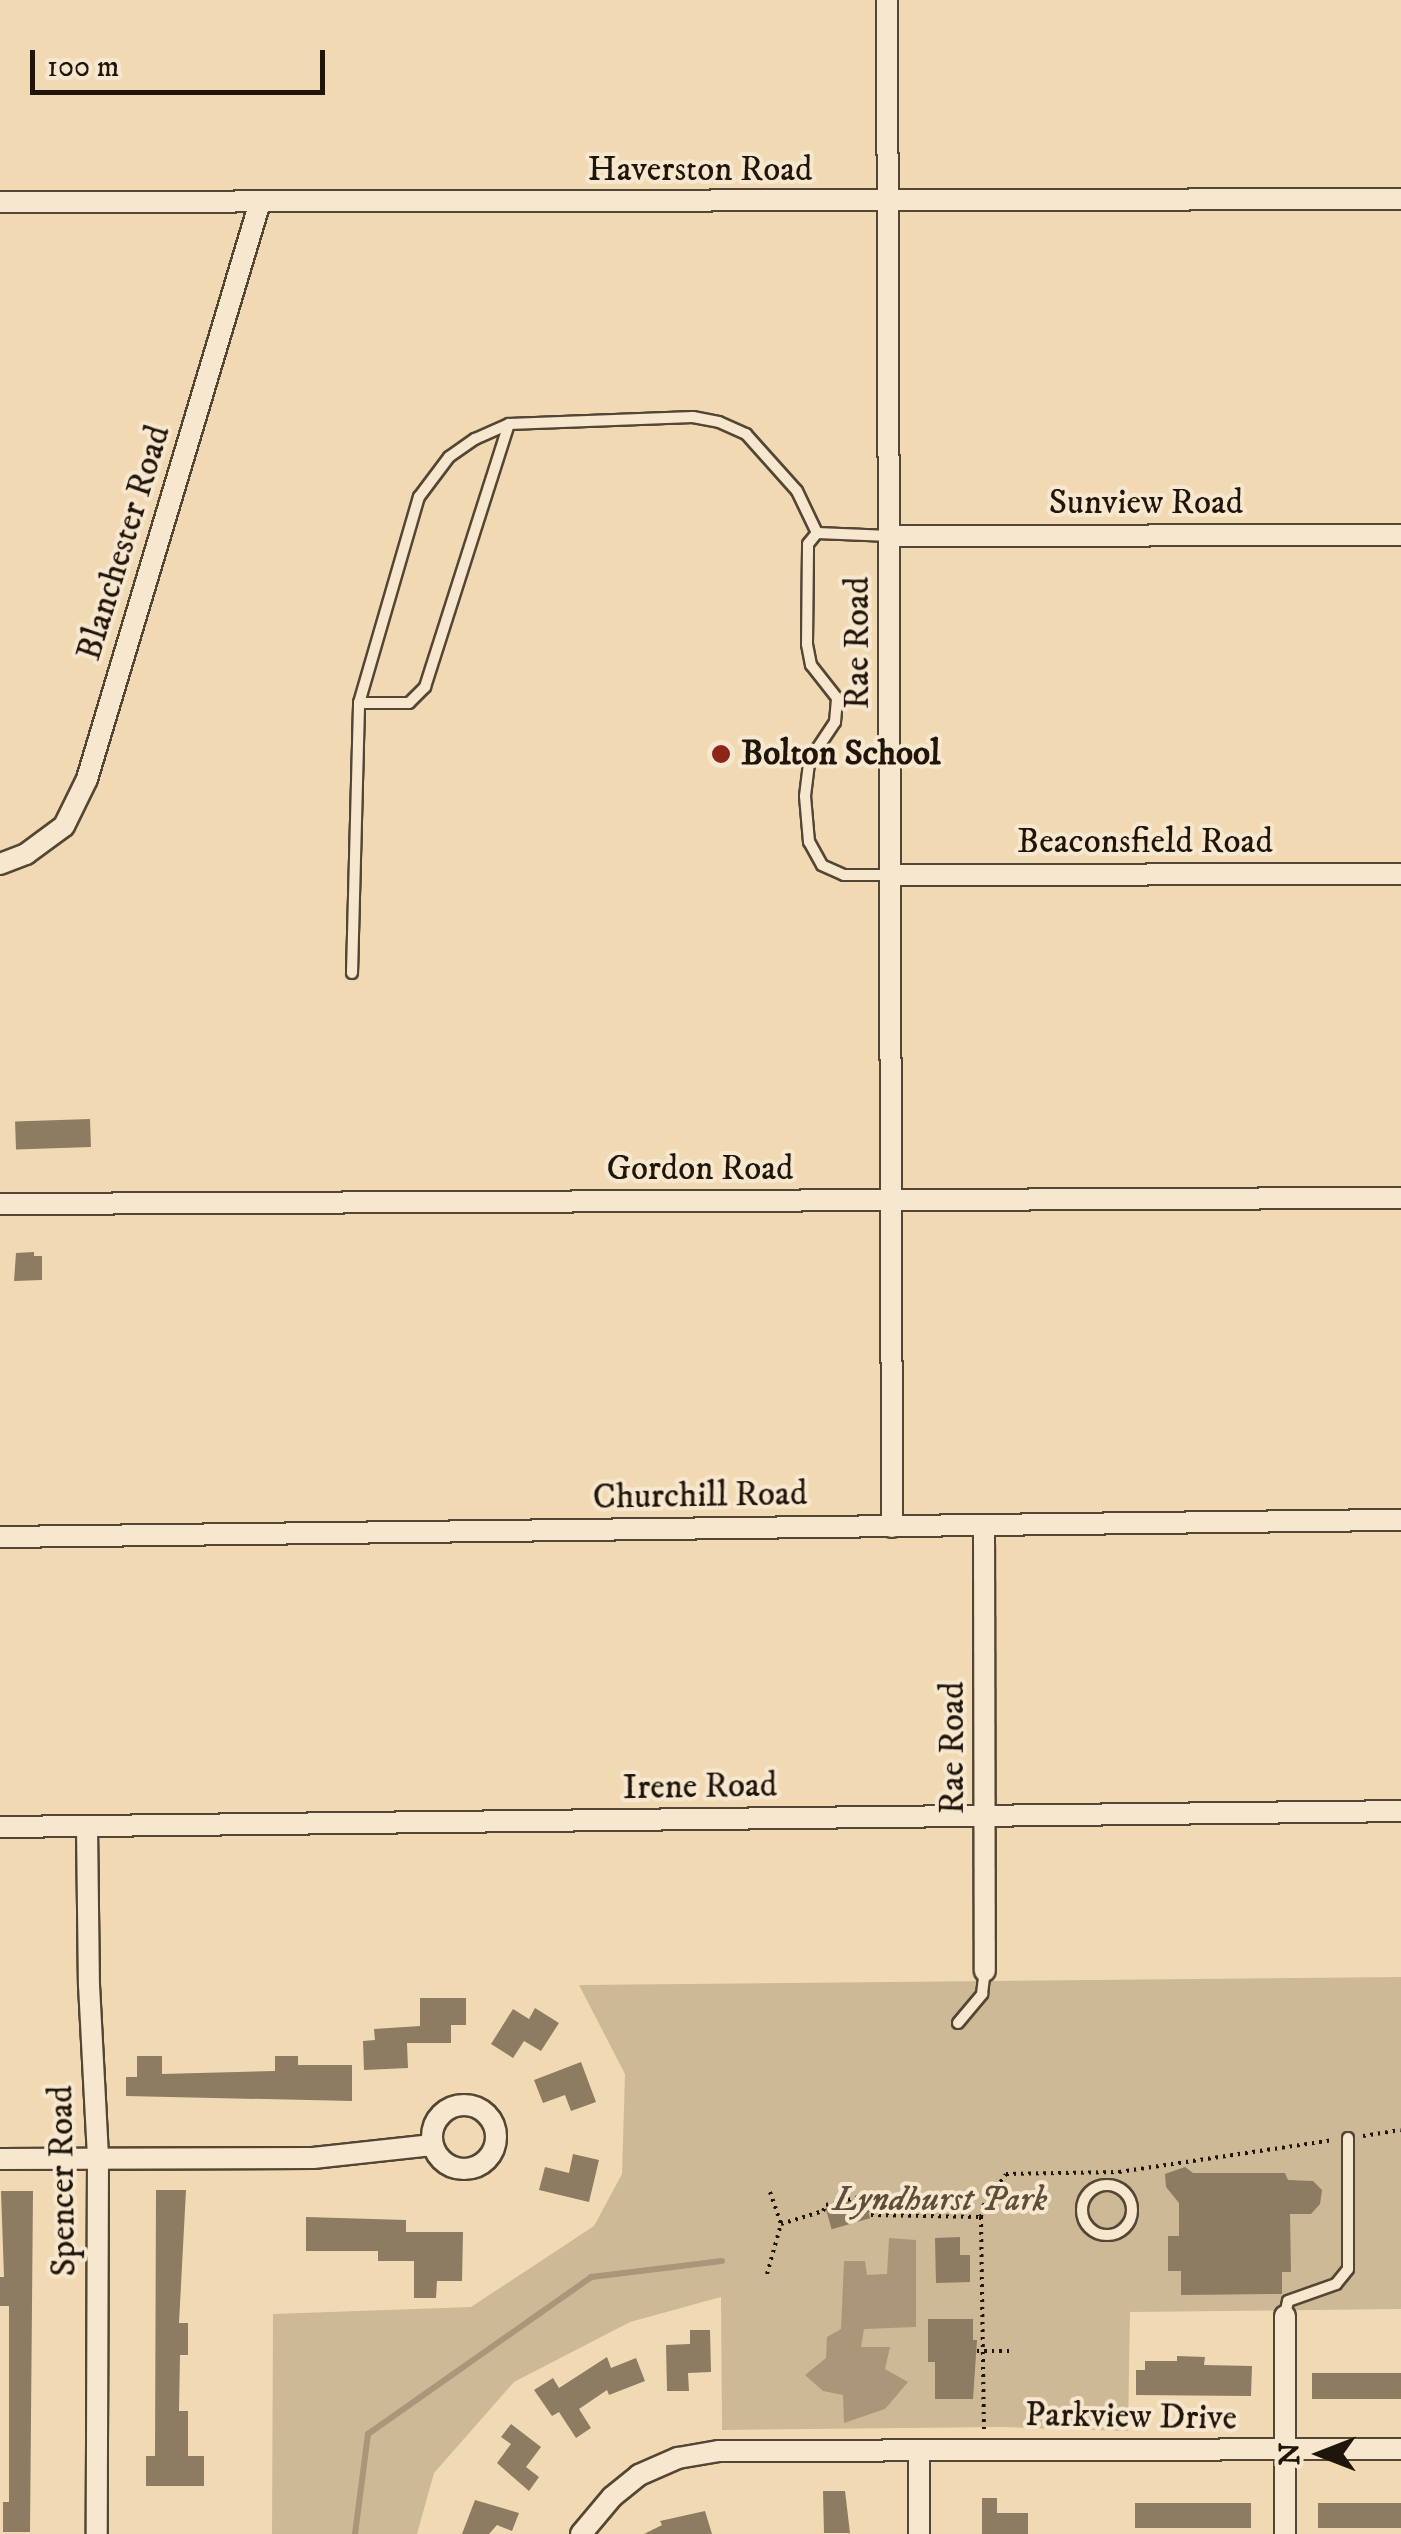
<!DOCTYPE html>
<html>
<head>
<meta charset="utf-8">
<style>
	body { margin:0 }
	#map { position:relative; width:1401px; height:2534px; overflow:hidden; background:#f1dab3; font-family:"IM FELL DW Pica",serif }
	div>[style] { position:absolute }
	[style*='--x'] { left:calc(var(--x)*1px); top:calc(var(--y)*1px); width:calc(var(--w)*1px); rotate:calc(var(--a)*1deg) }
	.green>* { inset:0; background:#cdb996 }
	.water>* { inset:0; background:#aa977a }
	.stream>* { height:6px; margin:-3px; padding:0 3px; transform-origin:3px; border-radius:3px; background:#aa977a }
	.building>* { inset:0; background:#8d7b62; transform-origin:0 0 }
	.path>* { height:4px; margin-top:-2px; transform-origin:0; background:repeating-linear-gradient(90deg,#20150a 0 2.5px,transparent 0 7.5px) }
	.roads { filter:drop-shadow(2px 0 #544634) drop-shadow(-2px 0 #544634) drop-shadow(0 2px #544634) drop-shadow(0 -2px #544634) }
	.service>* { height:10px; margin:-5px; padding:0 5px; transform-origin:5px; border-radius:5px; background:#f6e7ce }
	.service>.ring { margin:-5px; padding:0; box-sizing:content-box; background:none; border:10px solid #f6e7ce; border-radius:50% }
	.minor>* { height:20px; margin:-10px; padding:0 10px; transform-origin:10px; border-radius:10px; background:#f6e7ce }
	.minor>.ring { margin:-10px; padding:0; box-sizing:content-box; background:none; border:20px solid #f6e7ce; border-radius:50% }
	.dots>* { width:28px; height:28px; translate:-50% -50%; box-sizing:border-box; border:5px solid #f6e7ce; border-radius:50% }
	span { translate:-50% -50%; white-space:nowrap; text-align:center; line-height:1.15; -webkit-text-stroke:8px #f6e7ce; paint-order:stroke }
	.street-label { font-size:35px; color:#20150a }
	.poi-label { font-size:35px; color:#20150a; font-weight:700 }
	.left { translate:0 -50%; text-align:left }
	.park-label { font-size:35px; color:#5d4e3b; font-style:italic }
	.north { position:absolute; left:1271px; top:2404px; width:100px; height:100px; -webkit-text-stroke:8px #f6e7ce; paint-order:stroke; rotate:270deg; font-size:28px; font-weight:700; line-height:40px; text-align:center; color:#20150a }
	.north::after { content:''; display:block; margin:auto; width:35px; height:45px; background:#20150a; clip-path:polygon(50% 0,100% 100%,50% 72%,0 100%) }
	.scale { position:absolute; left:30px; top:50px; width:295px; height:45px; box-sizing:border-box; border:5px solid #20150a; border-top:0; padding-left:12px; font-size:30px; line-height:35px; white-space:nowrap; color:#20150a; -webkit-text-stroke:8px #f6e7ce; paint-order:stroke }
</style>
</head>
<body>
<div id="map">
	<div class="green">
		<i style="clip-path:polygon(1401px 1977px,1401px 2309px,1130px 2312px,1128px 2431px,1002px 2427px,722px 2430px,721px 2297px,630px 2322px,514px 2382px,434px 2473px,417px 2534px,272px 2534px,273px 2314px,471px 2307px,594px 2226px,622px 2174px,625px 2074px,579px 1985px)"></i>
	</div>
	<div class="water">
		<i style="clip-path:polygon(889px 2238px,916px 2240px,916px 2327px,864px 2329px,861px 2347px,890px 2347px,885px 2369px,908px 2382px,885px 2409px,844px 2423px,843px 2395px,823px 2391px,805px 2375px,826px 2358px,827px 2337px,841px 2329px,844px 2261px,865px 2261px,867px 2275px,887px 2274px)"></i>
	</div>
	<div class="stream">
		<i style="--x:355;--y:2534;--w:101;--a:-82.6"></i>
		<i style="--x:368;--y:2434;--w:273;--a:-35.1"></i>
		<i style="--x:591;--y:2277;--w:132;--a:-7"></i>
	</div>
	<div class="building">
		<i style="left:90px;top:1119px;width:28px;height:75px;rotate:88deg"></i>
		<i style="clip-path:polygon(34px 1252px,34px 1256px,42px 1256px,42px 1280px,14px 1281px,16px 1253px)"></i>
		<i style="clip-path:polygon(420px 1998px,466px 1998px,466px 2025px,451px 2025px,451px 2043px,407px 2043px,408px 2068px,364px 2070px,363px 2041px,375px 2040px,374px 2029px,420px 2026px)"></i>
		<i style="clip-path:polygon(535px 2008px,559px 2023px,541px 2051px,524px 2041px,513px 2058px,491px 2044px,513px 2009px,529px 2019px)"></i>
		<i style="clip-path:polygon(137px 2056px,162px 2056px,162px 2074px,275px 2071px,275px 2056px,298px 2056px,298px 2065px,352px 2065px,352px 2101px,126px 2096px,126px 2077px,137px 2077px)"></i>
		<i style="clip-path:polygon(581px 2062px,596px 2102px,571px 2111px,565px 2095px,543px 2103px,534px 2080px)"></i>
		<i style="clip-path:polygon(573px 2154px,599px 2160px,589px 2202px,539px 2190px,545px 2167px,569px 2173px)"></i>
		<i style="clip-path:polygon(1185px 2167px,1193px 2173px,1285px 2173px,1288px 2180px,1313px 2181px,1322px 2190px,1320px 2204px,1311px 2214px,1290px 2214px,1291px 2272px,1282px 2272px,1282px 2294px,1181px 2295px,1181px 2271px,1168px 2271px,1168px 2236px,1179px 2236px,1179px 2203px,1166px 2187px,1165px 2174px)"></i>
		<i style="clip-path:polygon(156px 2190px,186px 2190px,179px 2323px,188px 2323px,188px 2355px,180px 2355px,179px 2411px,188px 2411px,188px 2456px,204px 2456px,204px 2486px,146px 2486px,146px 2456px,155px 2456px)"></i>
		<i style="clip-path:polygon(1px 2191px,33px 2191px,30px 2532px,3px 2532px,3px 2502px,9px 2502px,9px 2306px,0 2306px,0 2277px,4px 2277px)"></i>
		<i style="left:864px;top:2197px;width:22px;height:40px;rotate:74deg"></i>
		<i style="clip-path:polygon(306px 2217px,406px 2220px,406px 2232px,463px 2232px,462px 2281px,437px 2281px,436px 2298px,414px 2298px,414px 2261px,378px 2261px,378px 2251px,306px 2251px)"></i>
		<i style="clip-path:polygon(960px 2237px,960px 2255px,970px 2255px,970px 2282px,936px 2283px,935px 2238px)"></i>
		<i style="clip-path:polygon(928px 2319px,973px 2319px,973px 2340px,977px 2340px,973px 2399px,935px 2399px,935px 2362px,928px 2362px)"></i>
		<i style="clip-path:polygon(690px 2330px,710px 2330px,711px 2372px,688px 2373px,689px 2391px,667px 2391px,666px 2345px,690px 2344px)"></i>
		<i style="clip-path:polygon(1177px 2356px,1205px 2357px,1204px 2365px,1252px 2366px,1251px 2396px,1136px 2395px,1136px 2370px,1145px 2370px,1145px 2361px,1177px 2361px)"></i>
		<i style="clip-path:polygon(607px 2357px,611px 2368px,636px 2358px,645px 2381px,609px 2395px,607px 2390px,579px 2409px,591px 2428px,576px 2438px,559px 2412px,552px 2416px,534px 2390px,553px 2378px,559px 2388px)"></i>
		<i style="left:1312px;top:2373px;width:89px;height:26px"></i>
		<i style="clip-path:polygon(511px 2424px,541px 2447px,526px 2467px,539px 2477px,529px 2491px,497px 2463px,511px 2444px,501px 2437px)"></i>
		<i style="clip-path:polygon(823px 2491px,845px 2491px,850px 2533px,824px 2533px)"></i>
		<i style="clip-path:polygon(982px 2498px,997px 2498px,997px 2513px,1028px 2513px,1028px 2534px,982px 2534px)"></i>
		<i style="clip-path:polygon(475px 2500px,519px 2513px,512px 2531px,497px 2525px,489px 2534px,462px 2534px)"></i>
		<i style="left:1135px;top:2503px;width:116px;height:25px"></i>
		<i style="left:1401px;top:2503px;width:25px;height:83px;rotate:90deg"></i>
		<i style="clip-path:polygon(705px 2511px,712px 2534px,644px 2534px,662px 2525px,660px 2521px)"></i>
	</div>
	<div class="path">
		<i style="--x:1363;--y:2136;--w:38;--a:-9"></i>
		<i style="--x:770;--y:2192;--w:34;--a:71"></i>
		<i style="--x:981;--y:2217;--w:11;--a:-80"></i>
		<i style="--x:983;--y:2206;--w:39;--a:-54"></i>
		<i style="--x:1006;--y:2174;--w:113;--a:-1"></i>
		<i style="--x:1119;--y:2172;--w:217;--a:-8.5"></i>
		<i style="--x:767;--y:2274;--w:52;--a:-74.4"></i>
		<i style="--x:781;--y:2224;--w:44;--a:-17.2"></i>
		<i style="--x:823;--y:2211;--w:7;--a:-63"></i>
		<i style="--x:826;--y:2205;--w:43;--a:-13.4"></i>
		<i style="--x:868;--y:2195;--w:20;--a:81"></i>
		<i style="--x:871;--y:2215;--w:110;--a:1"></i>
		<i style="--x:981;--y:2217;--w:213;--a:89.2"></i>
		<i style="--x:977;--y:2351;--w:35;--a:0"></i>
	</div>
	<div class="roads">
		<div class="service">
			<i style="--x:359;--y:703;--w:50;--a:0"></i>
			<i style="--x:409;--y:703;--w:23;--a:-45"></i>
			<i style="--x:425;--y:687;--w:276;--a:-72.3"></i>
			<i style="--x:889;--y:875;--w:45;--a:180"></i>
			<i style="--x:844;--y:875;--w:24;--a:-156"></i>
			<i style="--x:822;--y:865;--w:26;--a:-119"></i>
			<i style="--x:809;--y:842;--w:46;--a:-95"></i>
			<i style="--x:805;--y:796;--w:35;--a:-83"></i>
			<i style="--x:809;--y:761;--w:47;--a:-56.3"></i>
			<i style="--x:835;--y:722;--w:24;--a:-85"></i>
			<i style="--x:837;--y:698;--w:42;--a:-128.2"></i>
			<i style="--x:811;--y:665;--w:21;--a:-101"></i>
			<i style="--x:807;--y:644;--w:100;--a:-89.4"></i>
			<i style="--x:808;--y:544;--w:14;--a:-51"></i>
			<i style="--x:817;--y:533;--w:73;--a:2.4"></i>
			<i style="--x:352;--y:973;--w:270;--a:-88.5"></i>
			<i style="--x:359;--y:703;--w:215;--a:-73.8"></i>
			<i style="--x:419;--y:497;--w:50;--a:-53.1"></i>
			<i style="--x:449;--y:457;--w:32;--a:-35"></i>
			<i style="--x:475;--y:439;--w:37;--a:-24"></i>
			<i style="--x:509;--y:424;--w:184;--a:-2.2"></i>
			<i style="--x:693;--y:417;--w:26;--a:11"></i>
			<i style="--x:719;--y:422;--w:30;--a:24"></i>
			<i style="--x:746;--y:434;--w:76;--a:48.2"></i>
			<i style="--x:797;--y:491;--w:47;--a:64.5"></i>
			<i style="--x:958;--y:2023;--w:38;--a:-50"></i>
			<i style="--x:982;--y:1994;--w:23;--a:-83"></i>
			<i class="ring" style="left:1082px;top:2185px;width:40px;height:40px"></i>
			<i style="--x:1285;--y:2315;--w:14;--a:-78"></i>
			<i style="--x:1288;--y:2301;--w:51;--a:-19.5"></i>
			<i style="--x:1336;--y:2284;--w:19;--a:-51"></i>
			<i style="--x:1348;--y:2269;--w:131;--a:-90"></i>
		</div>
		<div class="minor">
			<i style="--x:887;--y:0;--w:1527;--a:89.81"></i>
			<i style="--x:0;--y:202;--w:1401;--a:-0.12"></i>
			<i style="--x:891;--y:536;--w:510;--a:-0.11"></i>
			<i style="--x:0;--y:864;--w:28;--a:-21"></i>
			<i style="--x:26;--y:854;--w:47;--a:-36.4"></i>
			<i style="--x:64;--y:826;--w:52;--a:-63.9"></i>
			<i style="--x:87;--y:779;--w:602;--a:-73.31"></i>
			<i style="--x:889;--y:875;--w:512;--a:-0.11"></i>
			<i style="--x:0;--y:1204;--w:1401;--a:-0.25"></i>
			<i style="--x:984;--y:1525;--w:446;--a:89.9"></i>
			<i style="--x:0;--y:1537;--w:1401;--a:-0.7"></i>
			<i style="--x:87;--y:1826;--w:159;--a:89.3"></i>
			<i style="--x:89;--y:1985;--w:173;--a:87"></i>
			<i style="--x:98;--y:2158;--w:376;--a:90.2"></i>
			<i style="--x:0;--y:1827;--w:1401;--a:-0.65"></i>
			<i class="ring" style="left:432px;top:2105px;width:44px;height:44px"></i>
			<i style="--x:0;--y:2159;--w:313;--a:-0.2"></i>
			<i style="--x:313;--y:2158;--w:120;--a:-6.2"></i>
			<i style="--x:581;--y:2534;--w:48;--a:-50"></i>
			<i style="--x:612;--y:2497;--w:35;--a:-39"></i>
			<i style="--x:639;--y:2475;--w:43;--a:-23.6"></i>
			<i style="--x:678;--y:2458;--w:42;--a:-9.7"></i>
			<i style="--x:719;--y:2451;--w:682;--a:-0.17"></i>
			<i style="--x:919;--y:2534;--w:84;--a:-90"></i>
			<i style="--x:1285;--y:2534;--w:218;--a:-90"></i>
		</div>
	</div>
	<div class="dots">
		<i style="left:721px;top:754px;background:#8f2418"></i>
	</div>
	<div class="street-label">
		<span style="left:700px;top:170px">Haverston Road</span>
		<span style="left:1146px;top:503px">Sunview Road</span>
		<span style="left:124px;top:543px;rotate:-73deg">Blanchester Road</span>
		<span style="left:858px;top:643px;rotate:-90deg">Rae Road</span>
		<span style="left:1145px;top:842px">Beaconsfield Road</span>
		<span style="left:700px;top:1169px">Gordon Road</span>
		<span style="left:700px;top:1496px;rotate:-1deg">Churchill Road</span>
		<span style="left:953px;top:1748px;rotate:-90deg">Rae Road</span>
		<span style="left:700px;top:1787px;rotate:-1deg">Irene Road</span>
		<span style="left:63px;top:2181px;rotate:-91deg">Spencer Road</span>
		<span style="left:1131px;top:2417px;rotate:1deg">Parkview Drive</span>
	</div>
	<div class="poi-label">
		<span class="left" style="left:741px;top:754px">Bolton School</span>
	</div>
	<div class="park-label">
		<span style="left:940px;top:2200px">Lyndhurst Park</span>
	</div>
	<div class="north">N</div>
	<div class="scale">100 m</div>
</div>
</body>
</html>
